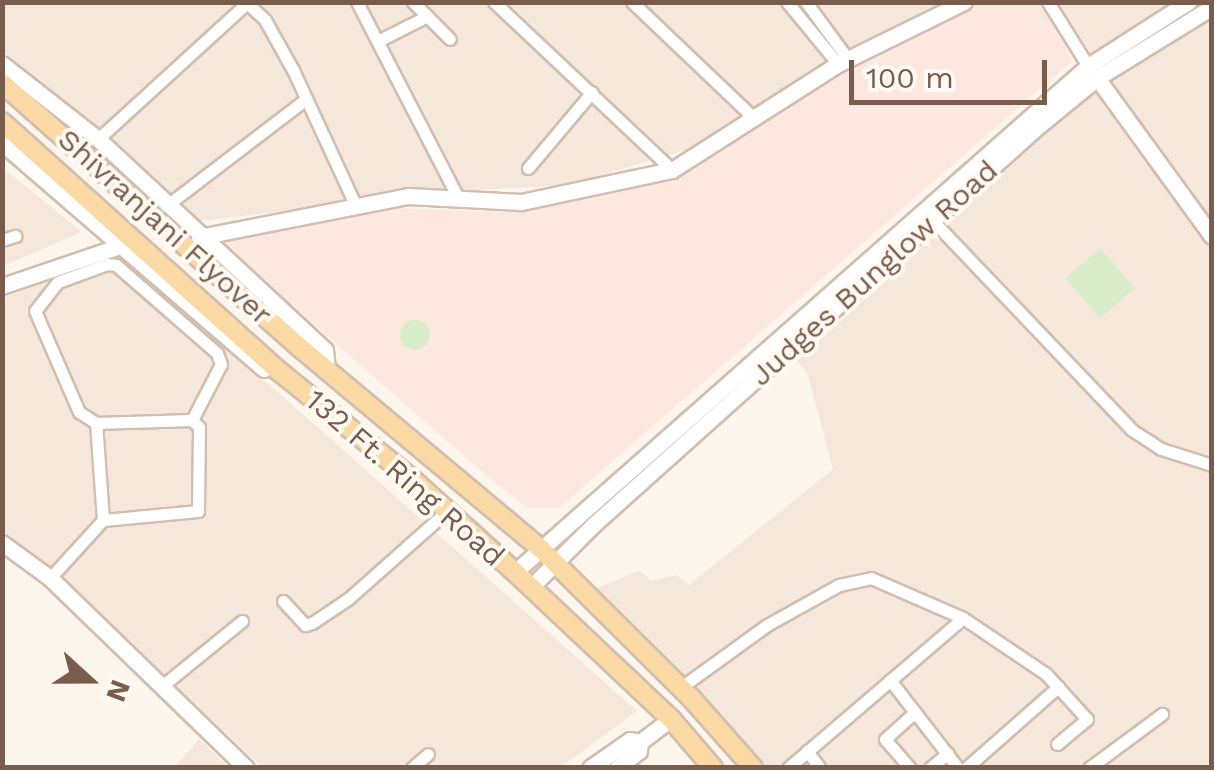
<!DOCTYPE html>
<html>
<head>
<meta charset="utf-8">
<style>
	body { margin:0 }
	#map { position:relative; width:1214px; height:770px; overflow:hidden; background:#fdf6ec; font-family:"Work Sans",sans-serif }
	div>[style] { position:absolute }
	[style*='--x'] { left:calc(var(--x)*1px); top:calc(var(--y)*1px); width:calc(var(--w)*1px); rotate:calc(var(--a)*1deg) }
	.residential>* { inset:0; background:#f5e8da }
	.commercial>* { inset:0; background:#fde8e0 }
	.green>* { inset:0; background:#d8ecc9; transform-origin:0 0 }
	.round { border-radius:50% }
	.roads { filter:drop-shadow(2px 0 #d1beb0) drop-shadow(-2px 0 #d1beb0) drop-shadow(0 2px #d1beb0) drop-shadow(0 -2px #d1beb0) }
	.street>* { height:11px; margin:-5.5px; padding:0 5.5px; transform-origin:5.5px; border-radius:5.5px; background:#fff }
	.secondary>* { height:15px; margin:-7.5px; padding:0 7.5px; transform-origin:7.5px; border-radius:7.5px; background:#fff }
	.primary>* { height:18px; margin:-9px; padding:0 9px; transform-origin:9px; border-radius:9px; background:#fbd9a5 }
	span { translate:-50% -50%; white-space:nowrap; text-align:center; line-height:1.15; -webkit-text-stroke:8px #fffaf3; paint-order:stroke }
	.street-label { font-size:30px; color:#7a5c4d }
	.frame { position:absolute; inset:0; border:5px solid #7a5c4d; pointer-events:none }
	.north { position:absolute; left:40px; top:630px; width:100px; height:100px; -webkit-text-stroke:8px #fffaf3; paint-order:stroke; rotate:111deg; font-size:28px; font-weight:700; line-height:40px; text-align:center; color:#7a5c4d }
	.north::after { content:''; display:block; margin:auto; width:35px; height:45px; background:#7a5c4d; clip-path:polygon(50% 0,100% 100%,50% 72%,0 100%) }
	.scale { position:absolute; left:849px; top:60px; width:198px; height:45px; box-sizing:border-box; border:5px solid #7a5c4d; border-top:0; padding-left:12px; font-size:30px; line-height:35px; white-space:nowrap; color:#7a5c4d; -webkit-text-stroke:8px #fffaf3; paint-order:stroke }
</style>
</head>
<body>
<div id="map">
	<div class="residential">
		<i style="clip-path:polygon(3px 3px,946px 3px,696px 147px,567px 185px,459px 191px,200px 221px,3px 51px)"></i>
		<i style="clip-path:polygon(1057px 3px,1211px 3px,1211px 228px,1198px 211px)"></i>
		<i style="clip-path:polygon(1096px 88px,1211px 246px,1211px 761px,1204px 768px,761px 767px,595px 589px,640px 570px,651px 581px,676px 575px,689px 585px,833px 469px,807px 372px,797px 361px)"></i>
		<i style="clip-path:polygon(3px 168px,82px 232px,3px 266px)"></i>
		<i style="clip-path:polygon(115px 257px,280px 394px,637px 711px,561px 767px,262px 767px,56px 573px,3px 530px,3px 298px)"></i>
		<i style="clip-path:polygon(199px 739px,228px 767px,175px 767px)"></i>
	</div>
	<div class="commercial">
		<i style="clip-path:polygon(969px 3px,1041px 3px,1073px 60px,559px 508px,528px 508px,494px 482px,222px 244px,232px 235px,391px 208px,516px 212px,680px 165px)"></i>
	</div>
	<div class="green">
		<i style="left:1100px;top:248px;width:53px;height:46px;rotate:49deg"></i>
		<i class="round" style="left:400px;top:320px;width:30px;height:30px"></i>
	</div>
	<div class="roads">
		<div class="street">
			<i style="--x:357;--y:2;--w:220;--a:62.7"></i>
			<i style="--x:413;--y:2;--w:52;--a:45"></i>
			<i style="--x:494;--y:2;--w:245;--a:43.3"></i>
			<i style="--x:632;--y:2;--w:170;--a:43.6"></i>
			<i style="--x:787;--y:2;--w:80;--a:50.6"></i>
			<i style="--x:806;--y:2;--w:71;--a:53.6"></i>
			<i style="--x:1048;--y:2;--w:75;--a:58"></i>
			<i style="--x:378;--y:41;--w:55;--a:-27"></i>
			<i style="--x:98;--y:139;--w:202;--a:-42.4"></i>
			<i style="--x:247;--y:3;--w:25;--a:43"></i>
			<i style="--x:265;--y:20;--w:57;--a:60.8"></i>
			<i style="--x:293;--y:70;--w:148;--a:65.2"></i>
			<i style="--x:528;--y:168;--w:99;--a:-49.9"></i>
			<i style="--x:166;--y:206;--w:176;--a:-37.4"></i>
			<i style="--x:934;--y:222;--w:287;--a:46.4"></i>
			<i style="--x:1132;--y:430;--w:35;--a:33"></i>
			<i style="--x:1161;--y:449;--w:53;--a:17.4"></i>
			<i style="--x:2;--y:240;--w:14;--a:-17"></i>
			<i style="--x:96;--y:423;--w:96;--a:-1.8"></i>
			<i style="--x:192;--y:420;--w:10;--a:45"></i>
			<i style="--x:199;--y:427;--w:84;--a:90.7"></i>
			<i style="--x:198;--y:511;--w:95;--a:174.6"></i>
			<i style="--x:50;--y:578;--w:79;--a:-47.6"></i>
			<i style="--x:103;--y:520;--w:97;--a:-94.1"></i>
			<i style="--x:96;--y:423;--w:20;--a:-147"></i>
			<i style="--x:79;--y:412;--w:110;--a:-113.5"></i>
			<i style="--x:35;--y:311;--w:37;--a:-52"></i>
			<i style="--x:58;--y:282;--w:52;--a:-20.2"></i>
			<i style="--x:107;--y:264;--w:9;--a:6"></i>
			<i style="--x:116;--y:265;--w:134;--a:41.1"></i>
			<i style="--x:217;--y:353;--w:12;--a:70"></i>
			<i style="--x:221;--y:364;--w:63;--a:117.4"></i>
			<i style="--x:283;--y:601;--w:33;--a:47"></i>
			<i style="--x:305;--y:625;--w:7;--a:-16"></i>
			<i style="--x:312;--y:623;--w:43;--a:-33.7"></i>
			<i style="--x:348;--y:599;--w:132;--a:-41.6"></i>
			<i style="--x:890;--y:680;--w:111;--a:52.3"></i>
			<i style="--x:162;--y:686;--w:103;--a:-39.1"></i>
			<i style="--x:680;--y:688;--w:107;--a:-35.9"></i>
			<i style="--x:767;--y:625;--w:82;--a:-29.1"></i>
			<i style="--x:839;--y:585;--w:33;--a:-12"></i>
			<i style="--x:871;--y:578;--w:100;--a:23.5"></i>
			<i style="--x:963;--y:618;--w:100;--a:34"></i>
			<i style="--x:1046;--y:674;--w:61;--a:47.7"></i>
			<i style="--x:1087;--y:719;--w:39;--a:140"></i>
			<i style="--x:807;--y:751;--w:21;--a:53"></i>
			<i style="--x:412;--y:768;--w:21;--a:-41"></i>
			<i style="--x:788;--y:768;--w:230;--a:-40.6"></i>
			<i style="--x:910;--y:768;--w:38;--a:-131"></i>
			<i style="--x:885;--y:739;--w:40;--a:-42"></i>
			<i style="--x:930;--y:768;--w:23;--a:-40"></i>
			<i style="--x:966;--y:768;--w:123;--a:-41.4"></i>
			<i style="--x:1089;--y:768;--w:91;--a:-36.5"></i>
		</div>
		<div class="secondary">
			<i style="--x:2;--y:64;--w:122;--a:38"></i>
			<i style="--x:98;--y:139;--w:310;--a:42.9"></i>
			<i style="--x:325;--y:350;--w:20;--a:84"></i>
			<i style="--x:1097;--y:78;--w:195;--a:54"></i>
			<i style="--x:2;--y:143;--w:346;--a:40.8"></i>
			<i style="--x:199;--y:237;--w:213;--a:-11.1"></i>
			<i style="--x:408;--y:196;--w:113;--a:3"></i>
			<i style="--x:521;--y:202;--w:154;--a:-12"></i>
			<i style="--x:672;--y:170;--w:197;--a:-32.6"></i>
			<i style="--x:838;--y:64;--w:140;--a:-26.2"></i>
			<i style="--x:2;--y:286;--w:125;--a:-18.7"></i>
			<i style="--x:2;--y:543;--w:59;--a:36.1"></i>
			<i style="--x:50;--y:578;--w:273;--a:44.1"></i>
			<i style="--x:515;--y:572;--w:764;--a:-41.45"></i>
			<i style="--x:1088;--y:66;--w:119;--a:-32.6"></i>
			<i style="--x:531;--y:587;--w:88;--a:-45"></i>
			<i style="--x:593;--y:525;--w:595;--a:-41.87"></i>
			<i style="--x:1036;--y:128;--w:79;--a:-39.3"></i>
			<i style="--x:1097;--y:78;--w:135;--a:-31.7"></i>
			<i style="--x:590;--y:768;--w:49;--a:-35"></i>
			<i style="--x:630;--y:740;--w:10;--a:11"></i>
			<i style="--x:617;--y:768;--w:28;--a:-38"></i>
			<i style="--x:639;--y:751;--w:9;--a:-84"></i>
			<i style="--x:640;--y:742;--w:39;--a:-37"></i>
		</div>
		<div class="primary">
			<i style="--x:2;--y:83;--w:395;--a:41.6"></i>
			<i style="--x:297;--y:345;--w:317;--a:39.9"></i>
			<i style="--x:540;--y:548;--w:214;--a:44.8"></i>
			<i style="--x:692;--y:699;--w:92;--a:48.5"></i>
			<i style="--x:2;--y:122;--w:374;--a:42"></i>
			<i style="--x:280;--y:372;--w:170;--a:39"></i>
			<i style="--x:412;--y:479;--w:139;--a:42.1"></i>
			<i style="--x:515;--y:572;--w:214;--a:43.3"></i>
			<i style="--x:671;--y:719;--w:65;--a:49.4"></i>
		</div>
	</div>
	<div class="street-label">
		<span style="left:165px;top:227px;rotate:42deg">Shivranjani Flyover</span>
		<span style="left:874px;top:273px;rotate:-42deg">Judges Bunglow Road</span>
		<span style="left:405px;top:478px;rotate:41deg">132 Ft. Ring Road</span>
	</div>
	<div class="frame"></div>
	<div class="north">N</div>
	<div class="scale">100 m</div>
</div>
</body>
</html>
